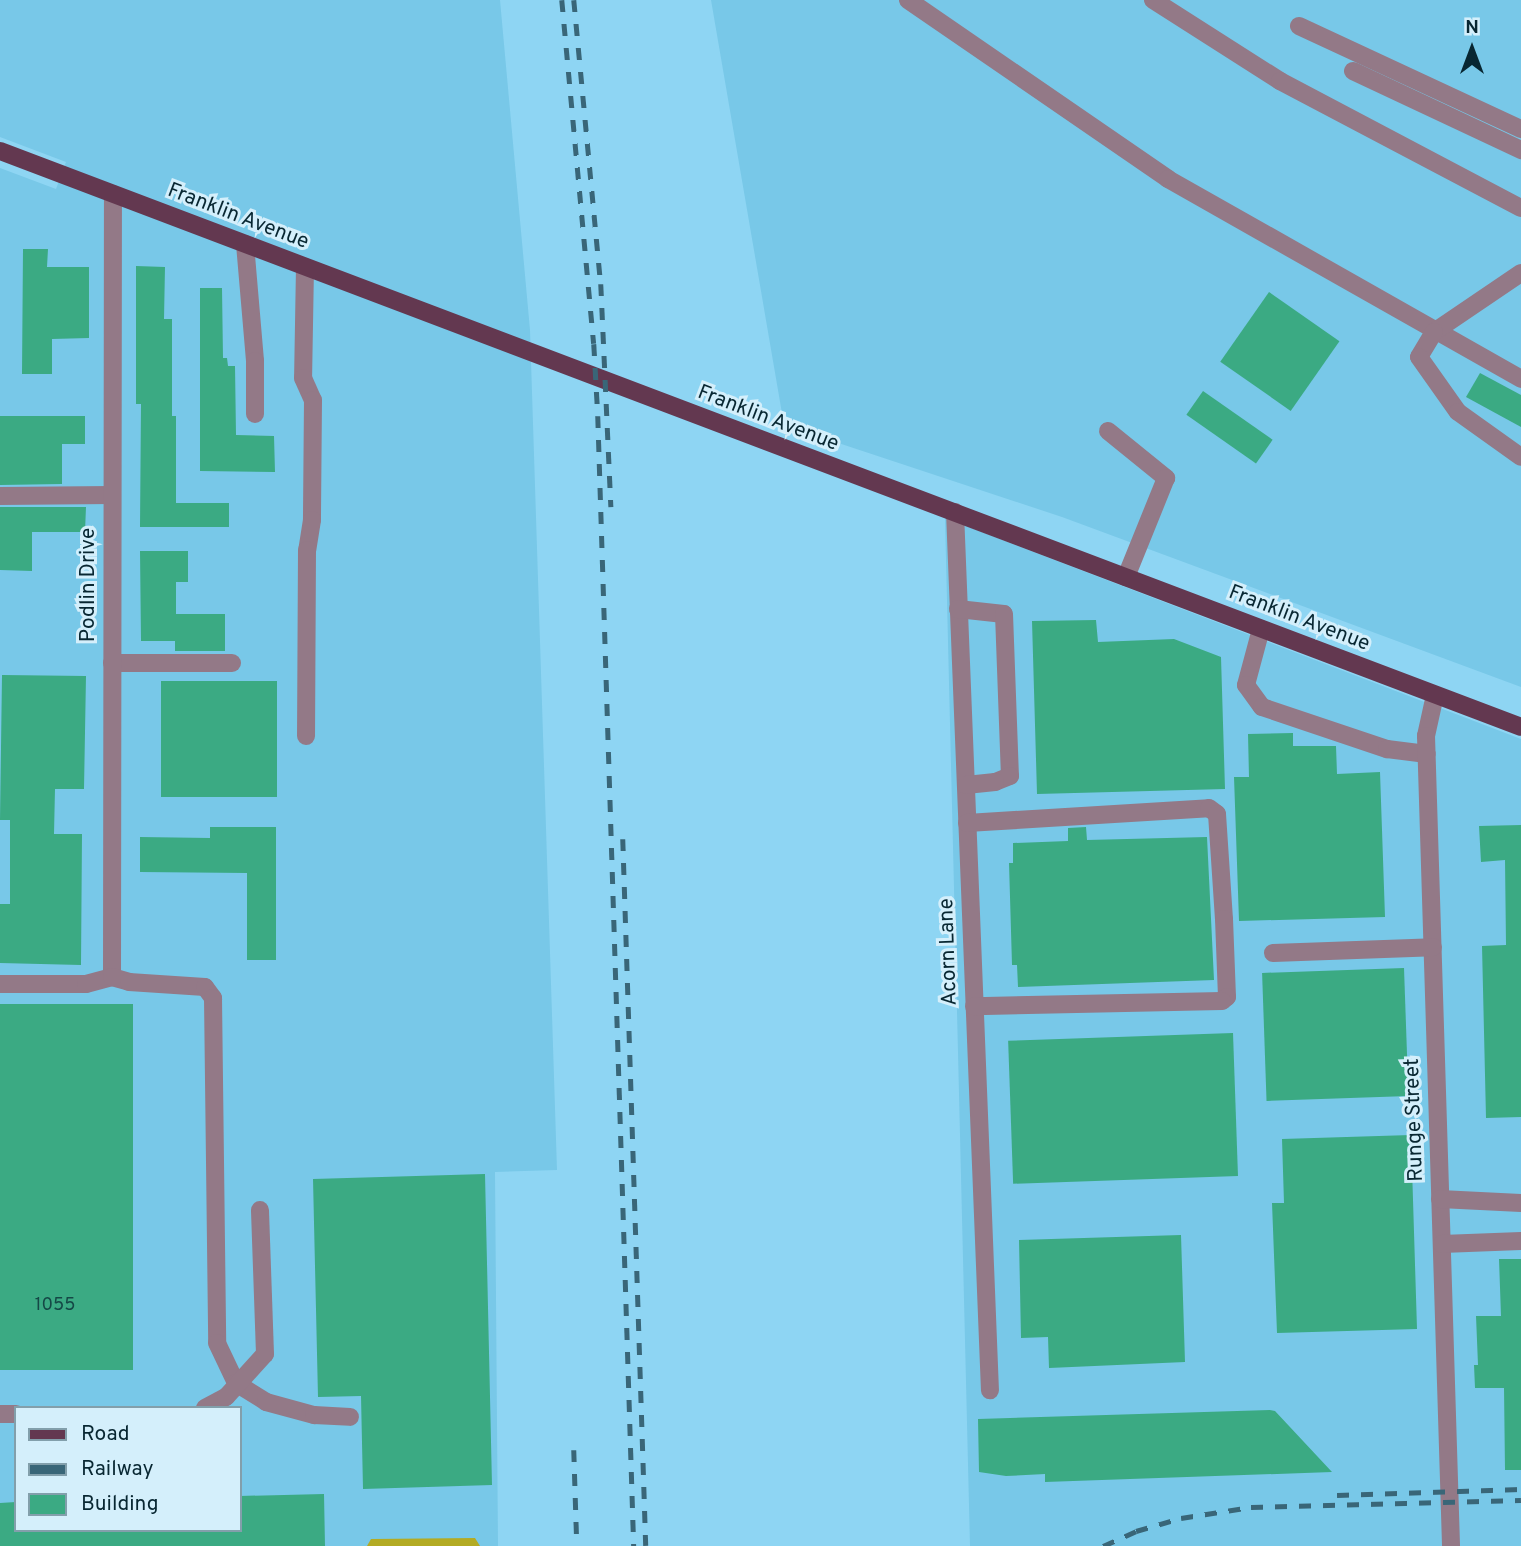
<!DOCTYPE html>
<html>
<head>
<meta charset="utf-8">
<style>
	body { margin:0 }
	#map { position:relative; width:1521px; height:1546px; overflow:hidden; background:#8ed5f3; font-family:Overpass,sans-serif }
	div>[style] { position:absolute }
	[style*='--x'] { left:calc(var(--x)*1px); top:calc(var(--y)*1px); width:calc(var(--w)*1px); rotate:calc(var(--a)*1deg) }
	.built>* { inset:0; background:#78c8e8 }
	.water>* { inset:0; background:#b3ab24 }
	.building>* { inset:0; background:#3baa83; transform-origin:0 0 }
	.minor>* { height:18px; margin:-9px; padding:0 9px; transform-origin:9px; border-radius:9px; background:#937987 }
	.major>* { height:18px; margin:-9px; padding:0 9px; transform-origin:9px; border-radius:9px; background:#633850 }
	.rail>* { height:4.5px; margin-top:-2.25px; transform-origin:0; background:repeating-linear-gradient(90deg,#396678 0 12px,transparent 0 24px) }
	span { translate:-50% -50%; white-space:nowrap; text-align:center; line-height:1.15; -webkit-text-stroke:6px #d4effb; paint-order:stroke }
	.number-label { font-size:18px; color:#154846 }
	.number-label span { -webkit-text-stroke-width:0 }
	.street-label { font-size:21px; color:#082732 }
	.legend { position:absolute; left:14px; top:1406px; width:228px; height:126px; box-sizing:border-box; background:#d4effb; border:2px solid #829fab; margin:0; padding:9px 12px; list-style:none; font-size:21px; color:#082732 }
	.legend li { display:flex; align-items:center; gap:14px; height:35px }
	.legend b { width:35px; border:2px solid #829fab }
	.north { position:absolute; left:1437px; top:14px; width:70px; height:70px; -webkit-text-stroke:5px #d4effb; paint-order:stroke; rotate:0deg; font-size:19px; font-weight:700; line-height:28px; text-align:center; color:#082732 }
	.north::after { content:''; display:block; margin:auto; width:24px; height:32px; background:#082732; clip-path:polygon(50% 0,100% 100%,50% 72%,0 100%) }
</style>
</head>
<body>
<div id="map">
	<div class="built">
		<i style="clip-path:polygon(evenodd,0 0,500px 0,530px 330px,557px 1170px,495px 1172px,498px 1546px,0 1546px,0 168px,56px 189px,66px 162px,0 137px,0 0,16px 1408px,240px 1408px,240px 1530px,16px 1530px,16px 1408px)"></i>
		<i style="clip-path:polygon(711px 0,1521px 0,1521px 687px,1062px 517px,784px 425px)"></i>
		<i style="clip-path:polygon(945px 518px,1521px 739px,1521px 1546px,970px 1546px)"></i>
	</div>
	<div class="water">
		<i style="clip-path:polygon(475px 1538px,480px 1546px,367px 1546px,371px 1539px)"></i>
	</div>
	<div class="building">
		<i style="clip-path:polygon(23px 249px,48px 249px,47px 267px,89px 267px,89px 338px,52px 339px,52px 374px,22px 374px)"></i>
		<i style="clip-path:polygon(136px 266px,165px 267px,164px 319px,172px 319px,172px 416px,176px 416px,176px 503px,229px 503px,229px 527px,140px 527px,141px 404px,136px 404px)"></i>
		<i style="clip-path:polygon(200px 288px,222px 288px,223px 358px,227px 358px,228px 366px,235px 366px,236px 435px,274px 436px,275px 472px,200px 471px)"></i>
		<i style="left:1269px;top:292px;width:86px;height:85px;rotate:35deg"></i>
		<i style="clip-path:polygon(1480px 373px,1521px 395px,1521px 427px,1466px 397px)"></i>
		<i style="left:1203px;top:391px;width:85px;height:29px;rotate:35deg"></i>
		<i style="clip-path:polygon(0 416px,85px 416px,85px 444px,62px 444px,62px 484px,0 485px)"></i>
		<i style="clip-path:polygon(0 507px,86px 507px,85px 532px,32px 532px,32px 571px,0 570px)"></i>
		<i style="clip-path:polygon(140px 551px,188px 551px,188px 582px,176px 582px,176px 614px,225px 614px,225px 651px,175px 651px,175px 641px,141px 641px)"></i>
		<i style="clip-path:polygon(1096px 620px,1098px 642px,1174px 639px,1221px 657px,1225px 789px,1037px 794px,1032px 621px)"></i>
		<i style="clip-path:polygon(2px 675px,86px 676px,84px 789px,55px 789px,54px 834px,82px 834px,81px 965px,0 963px,0 904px,10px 904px,10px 820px,0 820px)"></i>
		<i style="left:161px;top:681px;width:116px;height:116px"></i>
		<i style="clip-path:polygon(1293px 733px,1293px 746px,1336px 746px,1337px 774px,1380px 772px,1385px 917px,1239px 921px,1234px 777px,1249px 777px,1248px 734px)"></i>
		<i style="clip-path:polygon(1521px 825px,1521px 1117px,1486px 1118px,1482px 946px,1506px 945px,1505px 860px,1481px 862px,1479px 826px)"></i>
		<i style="clip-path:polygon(210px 827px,276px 827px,276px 960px,247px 960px,247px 873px,140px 872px,140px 837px,210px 838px)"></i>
		<i style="clip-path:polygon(1086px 827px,1087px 840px,1207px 837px,1214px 980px,1018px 987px,1017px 965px,1012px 965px,1009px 863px,1013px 863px,1013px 843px,1068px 841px,1068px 828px)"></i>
		<i style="left:1404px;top:968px;width:128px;height:142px;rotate:88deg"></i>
		<i style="left:0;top:1004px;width:133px;height:366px"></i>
		<i style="left:1233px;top:1033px;width:143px;height:225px;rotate:88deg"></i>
		<i style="clip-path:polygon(1411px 1135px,1417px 1329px,1277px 1333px,1272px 1203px,1284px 1203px,1282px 1139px)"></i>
		<i style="clip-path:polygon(485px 1174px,492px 1485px,363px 1489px,361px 1396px,318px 1397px,313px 1179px)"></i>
		<i style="clip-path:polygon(1181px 1235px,1185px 1362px,1049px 1368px,1048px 1337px,1021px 1338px,1019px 1240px)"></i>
		<i style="clip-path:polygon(1499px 1259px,1521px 1259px,1521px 1470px,1505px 1470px,1504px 1388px,1475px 1388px,1474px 1365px,1478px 1365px,1476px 1316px,1501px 1316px)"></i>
		<i style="clip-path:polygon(1270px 1410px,1275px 1411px,1332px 1472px,1045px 1482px,1045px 1474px,1006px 1476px,979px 1472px,978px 1419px)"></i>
		<i style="clip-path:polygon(324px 1494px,325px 1546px,0 1546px,0 1503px,16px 1502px,16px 1530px,240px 1530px,240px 1496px)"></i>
	</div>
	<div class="minor">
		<i style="--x:908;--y:0;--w:316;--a:34.5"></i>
		<i style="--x:1168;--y:179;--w:406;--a:29.5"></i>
		<i style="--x:1153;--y:0;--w:151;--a:32.5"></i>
		<i style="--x:1280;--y:81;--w:272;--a:27.8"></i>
		<i style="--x:1299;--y:26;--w:245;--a:24.9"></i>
		<i style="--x:1353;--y:71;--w:186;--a:25.2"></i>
		<i style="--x:245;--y:244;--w:117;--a:85.1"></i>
		<i style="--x:255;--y:361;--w:53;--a:90"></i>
		<i style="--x:305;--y:267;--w:111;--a:91"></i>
		<i style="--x:303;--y:378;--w:24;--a:66"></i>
		<i style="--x:313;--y:400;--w:120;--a:90.5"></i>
		<i style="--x:312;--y:520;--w:30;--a:99"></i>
		<i style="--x:307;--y:550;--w:186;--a:90.3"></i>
		<i style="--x:1521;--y:273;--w:105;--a:145.9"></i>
		<i style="--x:1434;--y:332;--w:29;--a:121"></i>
		<i style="--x:1419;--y:357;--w:67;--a:54.7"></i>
		<i style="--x:1458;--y:412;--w:77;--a:35.5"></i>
		<i style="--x:1108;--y:431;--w:75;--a:39"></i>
		<i style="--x:1166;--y:478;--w:107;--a:112"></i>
		<i style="--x:0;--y:496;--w:112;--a:-0.5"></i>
		<i style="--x:955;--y:512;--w:879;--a:87.72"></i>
		<i style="--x:958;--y:609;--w:46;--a:6.2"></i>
		<i style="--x:1004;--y:614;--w:162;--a:87.9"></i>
		<i style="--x:1010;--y:776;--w:16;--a:158"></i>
		<i style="--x:995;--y:782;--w:29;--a:174"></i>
		<i style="--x:1261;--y:629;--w:58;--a:105"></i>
		<i style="--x:1246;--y:685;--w:27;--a:54"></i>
		<i style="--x:1262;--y:707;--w:132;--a:18.6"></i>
		<i style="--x:1387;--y:749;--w:40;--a:7.1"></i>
		<i style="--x:112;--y:663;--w:120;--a:0"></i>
		<i style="--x:1435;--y:695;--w:42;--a:102.4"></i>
		<i style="--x:1426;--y:736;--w:810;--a:88.23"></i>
		<i style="--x:967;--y:823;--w:242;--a:-3.5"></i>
		<i style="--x:1209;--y:808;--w:10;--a:37"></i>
		<i style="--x:1217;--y:814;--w:105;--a:86.2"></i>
		<i style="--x:1224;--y:919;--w:78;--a:87.8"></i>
		<i style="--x:1227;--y:997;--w:6;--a:141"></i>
		<i style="--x:1222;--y:1001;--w:248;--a:178.8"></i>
		<i style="--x:1273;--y:953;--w:160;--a:-2.1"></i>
		<i style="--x:112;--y:977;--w:783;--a:-89.93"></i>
		<i style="--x:0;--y:984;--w:86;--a:0"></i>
		<i style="--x:86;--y:984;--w:27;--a:-15"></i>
		<i style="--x:112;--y:977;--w:18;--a:16"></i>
		<i style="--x:129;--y:982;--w:76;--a:3.8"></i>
		<i style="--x:205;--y:987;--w:14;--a:54"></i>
		<i style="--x:213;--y:998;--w:345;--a:89.3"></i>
		<i style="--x:217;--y:1343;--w:44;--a:64.6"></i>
		<i style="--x:236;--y:1383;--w:36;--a:32"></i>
		<i style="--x:266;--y:1402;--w:50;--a:15.2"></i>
		<i style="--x:314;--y:1415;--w:36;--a:3"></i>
		<i style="--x:1440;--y:1199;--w:81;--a:2.8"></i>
		<i style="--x:1442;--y:1244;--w:79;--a:-2.2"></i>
		<i style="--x:205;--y:1408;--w:24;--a:-28"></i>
		<i style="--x:226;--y:1397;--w:58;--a:-47.8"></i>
		<i style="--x:265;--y:1354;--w:144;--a:-92"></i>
		<i style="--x:0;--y:1414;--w:16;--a:0"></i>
	</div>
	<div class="major">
		<i style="--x:0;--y:151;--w:1626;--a:20.74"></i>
	</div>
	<div class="rail">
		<i style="--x:562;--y:0;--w:345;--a:84.7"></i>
		<i style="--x:594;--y:344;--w:72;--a:86.8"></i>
		<i style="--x:598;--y:416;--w:1131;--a:88.18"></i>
		<i style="--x:574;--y:0;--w:285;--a:84.6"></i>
		<i style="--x:601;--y:284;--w:223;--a:87.4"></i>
		<i style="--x:623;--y:839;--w:707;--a:88.14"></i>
		<i style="--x:574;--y:1450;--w:96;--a:88.2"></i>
		<i style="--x:1337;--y:1495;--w:184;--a:-1.9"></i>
		<i style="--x:1103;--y:1546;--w:36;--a:-24"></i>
		<i style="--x:1136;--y:1531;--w:47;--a:-16.1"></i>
		<i style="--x:1181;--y:1518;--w:71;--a:-8.9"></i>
		<i style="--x:1251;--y:1507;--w:270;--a:-1.5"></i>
	</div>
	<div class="number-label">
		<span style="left:55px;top:1306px">1055</span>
	</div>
	<div class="street-label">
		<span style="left:238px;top:217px;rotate:21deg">Franklin Avenue</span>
		<span style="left:768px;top:419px;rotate:21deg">Franklin Avenue</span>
		<span style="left:89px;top:585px;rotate:-90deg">Podlin Drive</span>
		<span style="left:1299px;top:619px;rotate:21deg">Franklin Avenue</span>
		<span style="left:949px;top:952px;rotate:-92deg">Acorn Lane</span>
		<span style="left:1415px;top:1120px;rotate:-92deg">Runge Street</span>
	</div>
	<ul class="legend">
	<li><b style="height:9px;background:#633850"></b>Road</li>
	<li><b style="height:9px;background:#396678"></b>Railway</li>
	<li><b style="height:19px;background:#3baa83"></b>Building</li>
	</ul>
	<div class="north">N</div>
</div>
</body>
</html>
